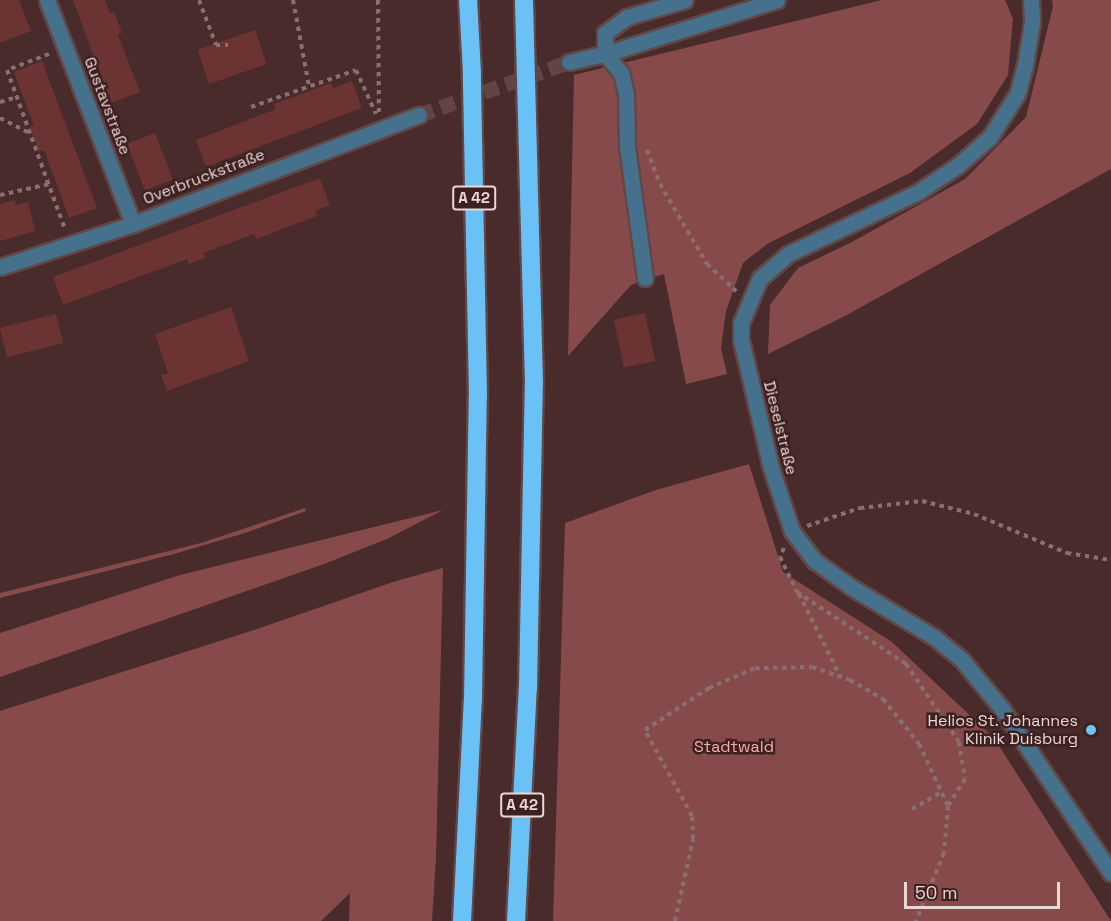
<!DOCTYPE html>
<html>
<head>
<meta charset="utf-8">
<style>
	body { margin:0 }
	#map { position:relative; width:1111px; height:921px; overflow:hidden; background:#482b2a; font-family:"Space Grotesk",sans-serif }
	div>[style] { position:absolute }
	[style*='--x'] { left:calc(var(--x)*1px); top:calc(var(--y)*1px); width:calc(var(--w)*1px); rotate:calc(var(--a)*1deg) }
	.green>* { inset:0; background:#864a4a }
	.building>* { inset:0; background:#6c3333; transform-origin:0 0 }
	.minor-tunnel>* { height:15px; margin-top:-7.5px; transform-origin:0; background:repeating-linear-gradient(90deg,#604544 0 15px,transparent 0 23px) }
	.path>* { height:4px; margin-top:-2px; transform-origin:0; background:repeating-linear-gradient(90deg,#89706f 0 4.5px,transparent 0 9px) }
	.roads { filter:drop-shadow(2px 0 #624746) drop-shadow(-2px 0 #624746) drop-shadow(0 2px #624746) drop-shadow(0 -2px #624746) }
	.minor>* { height:15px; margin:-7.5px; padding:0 7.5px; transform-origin:7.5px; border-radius:7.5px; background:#46718c }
	.highway>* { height:18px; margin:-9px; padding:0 9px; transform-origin:9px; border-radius:9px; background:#6ac1f6 }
	.dots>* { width:16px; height:16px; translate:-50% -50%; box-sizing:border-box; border:3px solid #3d2121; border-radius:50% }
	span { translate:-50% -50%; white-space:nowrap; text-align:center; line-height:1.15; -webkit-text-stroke:5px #3d2121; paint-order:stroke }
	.shield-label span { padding:2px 4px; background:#3d2121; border:2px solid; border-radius:4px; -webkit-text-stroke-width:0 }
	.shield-label { font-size:15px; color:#ebd7d6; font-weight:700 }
	.street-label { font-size:16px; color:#ebd7d6 }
	.poi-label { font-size:16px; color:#ebd7d6 }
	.right { translate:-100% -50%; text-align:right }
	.park-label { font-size:16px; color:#f9aeab }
	.scale { position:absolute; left:904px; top:882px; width:156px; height:27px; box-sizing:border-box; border:3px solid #ebd7d6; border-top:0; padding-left:8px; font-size:18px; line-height:21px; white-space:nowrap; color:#ebd7d6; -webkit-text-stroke:4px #3d2121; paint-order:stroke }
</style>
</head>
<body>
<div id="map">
	<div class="green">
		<i style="clip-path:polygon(882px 0,1005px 0,1013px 19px,1008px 75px,977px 124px,910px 173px,767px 244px,743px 263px,726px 311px,721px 348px,727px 374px,686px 384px,664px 274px,631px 285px,568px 356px,574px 75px)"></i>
		<i style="clip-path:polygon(1052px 0,1111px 0,1111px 169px,845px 316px,768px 354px,770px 305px,798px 268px,852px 242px,965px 179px,1026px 117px,1053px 6px)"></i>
		<i style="clip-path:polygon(749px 464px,783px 572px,892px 642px,994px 738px,1111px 921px,553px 921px,565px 523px,656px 490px)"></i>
		<i style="clip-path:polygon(305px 508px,306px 511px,245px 533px,174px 554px,0 598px,0 593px,201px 543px)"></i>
		<i style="clip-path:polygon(443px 510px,387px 539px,324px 564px,0 677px,0 633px,180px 575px)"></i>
		<i style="clip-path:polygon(443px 568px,436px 858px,432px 921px,349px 921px,350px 893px,321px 921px,0 921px,0 711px,254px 630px,396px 581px)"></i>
	</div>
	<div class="building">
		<i style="clip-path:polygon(0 0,19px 0,31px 31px,0 43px)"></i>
		<i style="clip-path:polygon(73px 0,105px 0,110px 14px,114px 12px,122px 33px,118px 35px,140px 92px,111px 103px)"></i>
		<i style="left:255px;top:30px;width:36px;height:61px;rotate:71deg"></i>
		<i style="clip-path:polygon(42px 61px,97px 208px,69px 218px,44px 150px,39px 152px,30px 127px,34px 126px,14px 72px)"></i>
		<i style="clip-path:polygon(352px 81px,362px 108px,206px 167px,196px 140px,276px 109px,274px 104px,331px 83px,333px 88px)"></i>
		<i style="left:155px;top:133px;width:50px;height:30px;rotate:69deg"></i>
		<i style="clip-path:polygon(320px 178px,330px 205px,315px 211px,317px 216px,256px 239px,254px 234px,203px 253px,205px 258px,189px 264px,187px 259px,63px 305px,53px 277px)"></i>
		<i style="clip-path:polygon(15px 200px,16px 205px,28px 202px,35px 231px,0 241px,0 204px)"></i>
		<i style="clip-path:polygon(231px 307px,249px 361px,167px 391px,161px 375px,168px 373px,155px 334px)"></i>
		<i style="left:645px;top:313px;width:49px;height:32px;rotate:78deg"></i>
		<i style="left:56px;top:314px;width:30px;height:58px;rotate:76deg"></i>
	</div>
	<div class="minor-tunnel">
		<i style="--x:419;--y:115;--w:159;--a:-19.5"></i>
	</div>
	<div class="path">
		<i style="--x:199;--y:0;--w:48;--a:69.3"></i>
		<i style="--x:216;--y:45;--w:12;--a:0"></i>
		<i style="--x:293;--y:0;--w:87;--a:79.5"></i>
		<i style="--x:378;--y:0;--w:113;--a:89.5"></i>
		<i style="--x:49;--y:54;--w:45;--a:159.1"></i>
		<i style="--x:7;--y:70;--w:169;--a:70"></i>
		<i style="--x:0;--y:102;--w:18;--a:-16"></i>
		<i style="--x:251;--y:107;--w:111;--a:-19.4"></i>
		<i style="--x:356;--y:70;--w:48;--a:65.6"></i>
		<i style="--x:0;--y:118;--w:34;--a:27"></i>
		<i style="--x:647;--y:150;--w:36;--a:69"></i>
		<i style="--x:660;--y:184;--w:93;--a:59.6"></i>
		<i style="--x:707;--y:264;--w:40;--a:43"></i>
		<i style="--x:0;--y:195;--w:50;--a:-12.7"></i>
		<i style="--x:807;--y:526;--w:56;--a:-18.8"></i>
		<i style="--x:860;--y:508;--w:62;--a:-6.4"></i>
		<i style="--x:922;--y:501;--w:54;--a:14"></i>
		<i style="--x:974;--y:514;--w:101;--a:22.8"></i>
		<i style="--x:1067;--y:553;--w:45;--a:9"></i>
		<i style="--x:784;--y:548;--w:10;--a:114"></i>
		<i style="--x:780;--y:557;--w:39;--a:64"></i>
		<i style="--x:797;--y:592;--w:131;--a:33.4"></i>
		<i style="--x:906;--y:664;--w:94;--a:55.8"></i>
		<i style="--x:959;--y:742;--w:37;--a:81"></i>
		<i style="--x:965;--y:779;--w:32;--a:122"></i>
		<i style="--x:948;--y:806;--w:47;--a:94.9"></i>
		<i style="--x:944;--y:853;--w:74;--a:112.4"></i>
		<i style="--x:799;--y:594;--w:92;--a:63.4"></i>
		<i style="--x:912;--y:809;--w:34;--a:-30"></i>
		<i style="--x:675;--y:921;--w:84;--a:-77.6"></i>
		<i style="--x:693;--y:839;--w:23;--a:-92"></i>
		<i style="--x:692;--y:816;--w:98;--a:-118.7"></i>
		<i style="--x:645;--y:730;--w:77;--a:-33.3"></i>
		<i style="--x:709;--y:688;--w:50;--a:-23.5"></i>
		<i style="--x:755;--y:668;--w:57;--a:-1"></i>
		<i style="--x:812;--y:667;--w:40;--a:18.9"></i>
		<i style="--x:850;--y:680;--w:38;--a:30"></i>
		<i style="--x:883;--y:699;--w:58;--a:51.3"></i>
		<i style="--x:919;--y:744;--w:68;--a:64.9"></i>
	</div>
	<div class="roads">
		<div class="minor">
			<i style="--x:47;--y:0;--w:240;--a:69"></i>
			<i style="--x:1031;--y:0;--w:22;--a:87"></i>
			<i style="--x:1032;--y:22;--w:44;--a:99.2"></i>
			<i style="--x:1025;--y:65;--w:30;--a:105"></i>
			<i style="--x:1017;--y:94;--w:51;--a:122.1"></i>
			<i style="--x:990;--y:137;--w:44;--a:138.7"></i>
			<i style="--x:957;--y:166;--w:47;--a:146.3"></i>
			<i style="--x:918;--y:192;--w:144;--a:154.5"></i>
			<i style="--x:788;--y:254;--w:37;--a:139"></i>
			<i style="--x:760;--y:278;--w:49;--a:112.9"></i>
			<i style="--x:741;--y:323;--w:17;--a:90"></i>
			<i style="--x:741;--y:340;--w:131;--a:76.8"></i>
			<i style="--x:771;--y:468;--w:66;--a:71.6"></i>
			<i style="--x:792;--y:531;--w:38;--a:53"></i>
			<i style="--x:815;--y:561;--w:44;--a:35.8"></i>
			<i style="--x:851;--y:587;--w:97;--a:31.1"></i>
			<i style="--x:934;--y:637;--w:36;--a:39"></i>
			<i style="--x:962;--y:660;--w:63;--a:50.8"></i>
			<i style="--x:1002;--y:709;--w:197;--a:56.4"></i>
			<i style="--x:569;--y:62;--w:37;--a:-13"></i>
			<i style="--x:605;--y:54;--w:180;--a:-17.4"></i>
			<i style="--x:0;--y:267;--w:140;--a:-17.9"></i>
			<i style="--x:133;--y:224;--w:306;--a:-20.9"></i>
			<i style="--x:645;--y:278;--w:132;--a:-97.8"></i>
			<i style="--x:627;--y:147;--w:53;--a:-91.1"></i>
			<i style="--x:626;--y:94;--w:22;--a:-103"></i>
			<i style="--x:621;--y:73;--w:25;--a:-130"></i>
			<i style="--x:605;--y:54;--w:21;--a:-90"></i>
			<i style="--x:605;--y:33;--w:27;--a:-36"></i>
			<i style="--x:627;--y:17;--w:60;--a:-16.3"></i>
		</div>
		<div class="highway">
			<i style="--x:462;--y:921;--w:221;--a:-87.2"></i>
			<i style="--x:473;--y:700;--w:304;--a:-89.1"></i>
			<i style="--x:478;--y:396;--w:323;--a:-91.1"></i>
			<i style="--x:472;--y:73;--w:73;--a:-93.1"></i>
			<i style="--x:516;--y:921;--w:233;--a:-87.1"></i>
			<i style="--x:528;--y:688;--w:304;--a:-88.9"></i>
			<i style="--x:534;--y:384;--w:384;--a:-91.5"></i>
		</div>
	</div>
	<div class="dots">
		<i style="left:1091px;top:730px;background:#6fc2f4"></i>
	</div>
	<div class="shield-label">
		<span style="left:474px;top:198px">A 42</span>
		<span style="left:522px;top:805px">A 42</span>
	</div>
	<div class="street-label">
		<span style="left:107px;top:106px;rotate:69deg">Gustavstraße</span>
		<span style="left:204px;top:177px;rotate:-21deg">Overbruckstraße</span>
		<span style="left:780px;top:428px;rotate:76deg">Dieselstraße</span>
	</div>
	<div class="poi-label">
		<span class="right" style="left:1078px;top:730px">Helios St. Johannes<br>Klinik Duisburg</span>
	</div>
	<div class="park-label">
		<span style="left:734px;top:747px">Stadtwald</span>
	</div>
	<div class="scale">50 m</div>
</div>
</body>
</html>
